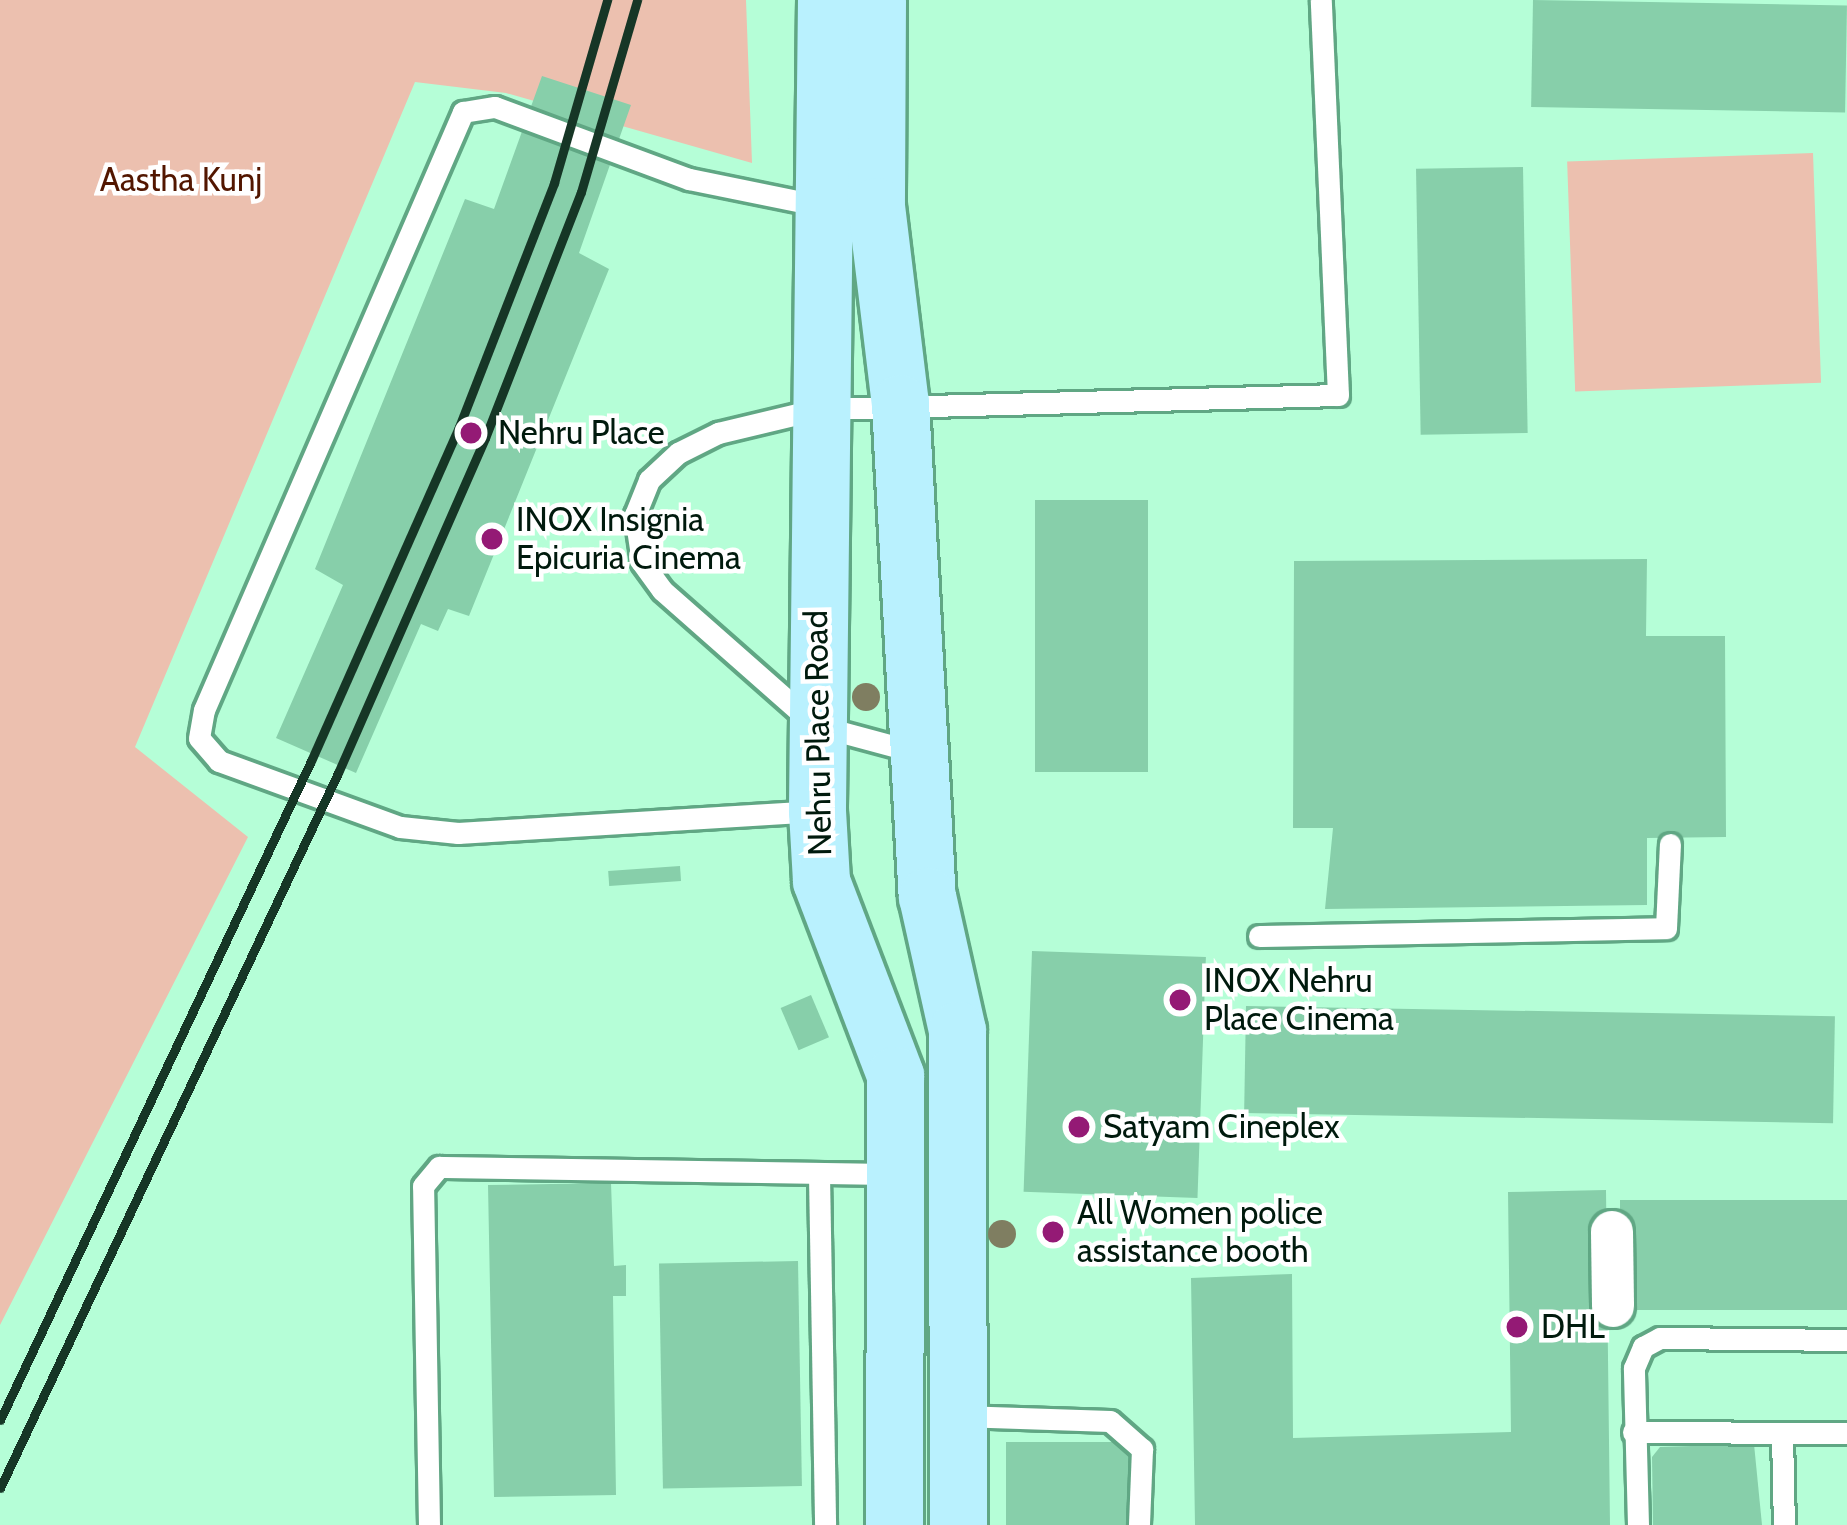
<!DOCTYPE html>
<html>
<head>
<meta charset="utf-8">
<style>
	body { margin:0 }
	#map { position:relative; width:1847px; height:1525px; overflow:hidden; background:#b5fed7; font-family:Cabin,sans-serif }
	div>[style] { position:absolute }
	[style*='--x'] { left:calc(var(--x)*1px); top:calc(var(--y)*1px); width:calc(var(--w)*1px); rotate:calc(var(--a)*1deg) }
	.green>* { inset:0; background:#ecc0af; transform-origin:0 0 }
	.building>* { inset:0; background:#87cfaa; transform-origin:0 0 }
	.roads { filter:drop-shadow(3px 0 #60a784) drop-shadow(-3px 0 #60a784) drop-shadow(0 3px #60a784) drop-shadow(0 -3px #60a784) }
	.lane>* { height:21px; margin:-10.5px; padding:0 10.5px; transform-origin:10.5px; border-radius:10.5px; background:#fff }
	.street>* { height:42px; margin:-21px; padding:0 21px; transform-origin:21px; border-radius:21px; background:#fff }
	.secondary>* { height:57px; margin:-28.5px; padding:0 28.5px; transform-origin:28.5px; border-radius:28.5px; background:#b9f1fe }
	.rail>* { height:9px; margin:-4.5px; padding:0 4.5px; transform-origin:4.5px; border-radius:4.5px; background:#163626 }
	.trees>* { width:28px; height:28px; margin:-14px; border-radius:50%; background:#7f7e61 }
	.dots>* { width:33px; height:33px; translate:-50% -50%; box-sizing:border-box; border:6px solid #fff; border-radius:50% }
	span { translate:-50% -50%; white-space:nowrap; text-align:center; line-height:1.15; -webkit-text-stroke:9px #fff; paint-order:stroke }
	.park-label { font-size:33px; color:#521600 }
	.poi-label { font-size:33px; color:#001a0d }
	.left { translate:0 -50%; text-align:left }
	.street-label { font-size:33px; color:#001a0d }
</style>
</head>
<body>
<div id="map">
	<div class="green">
		<i style="clip-path:polygon(0 0,746px 0,752px 163px,506px 93px,415px 82px,135px 747px,248px 837px,0 1325px)"></i>
		<i style="left:1813px;top:153px;width:230px;height:246px;rotate:88deg"></i>
	</div>
	<div class="building">
		<i style="left:1533px;top:0;width:314px;height:107px;rotate:1deg"></i>
		<i style="clip-path:polygon(542px 76px,631px 105px,579px 253px,609px 269px,469px 616px,448px 609px,438px 631px,421px 624px,356px 773px,276px 738px,343px 585px,315px 569px,465px 199px,494px 209px)"></i>
		<i style="left:1523px;top:167px;width:266px;height:107px;rotate:89deg"></i>
		<i style="left:1035px;top:500px;width:113px;height:272px"></i>
		<i style="clip-path:polygon(1647px 559px,1646px 636px,1725px 636px,1726px 837px,1647px 838px,1647px 905px,1325px 909px,1333px 828px,1293px 828px,1294px 561px)"></i>
		<i style="left:680px;top:866px;width:15px;height:72px;rotate:86deg"></i>
		<i style="left:1032px;top:951px;width:174px;height:241px;rotate:2deg"></i>
		<i style="left:811px;top:995px;width:46px;height:33px;rotate:67deg"></i>
		<i style="left:1246px;top:1006px;width:589px;height:107px;rotate:1deg"></i>
		<i style="clip-path:polygon(611px 1183px,614px 1266px,626px 1265px,626px 1296px,613px 1296px,616px 1495px,494px 1497px,488px 1185px)"></i>
		<i style="clip-path:polygon(1606px 1190px,1610px 1525px,1195px 1525px,1191px 1278px,1292px 1274px,1293px 1438px,1511px 1432px,1508px 1192px)"></i>
		<i style="left:1620px;top:1200px;width:227px;height:110px"></i>
		<i style="left:798px;top:1261px;width:225px;height:139px;rotate:89deg"></i>
		<i style="left:1006px;top:1442px;width:123px;height:83px"></i>
		<i style="clip-path:polygon(1754px 1444px,1762px 1525px,1653px 1525px,1652px 1457px,1660px 1447px)"></i>
	</div>
	<div class="roads">
		<div class="lane">
			<i style="--x:915;--y:752;--w:104;--a:-164.9"></i>
			<i style="--x:815;--y:725;--w:204;--a:-138.6"></i>
			<i style="--x:662;--y:590;--w:34;--a:-126"></i>
			<i style="--x:642;--y:562;--w:48;--a:-98.5"></i>
			<i style="--x:635;--y:515;--w:38;--a:-68"></i>
			<i style="--x:649;--y:480;--w:40;--a:-43"></i>
			<i style="--x:678;--y:453;--w:45;--a:-26.6"></i>
			<i style="--x:718;--y:433;--w:103;--a:-13.5"></i>
			<i style="--x:818;--y:409;--w:520;--a:-1.54"></i>
			<i style="--x:1338;--y:395;--w:395;--a:-92.5"></i>
			<i style="--x:817;--y:811;--w:360;--a:176.5"></i>
			<i style="--x:458;--y:833;--w:58;--a:-174.1"></i>
			<i style="--x:400;--y:827;--w:193;--a:-160"></i>
			<i style="--x:219;--y:761;--w:30;--a:-131"></i>
			<i style="--x:199;--y:738;--w:28;--a:-80"></i>
			<i style="--x:204;--y:710;--w:652;--a:-66.58"></i>
			<i style="--x:463;--y:112;--w:32;--a:-9"></i>
			<i style="--x:495;--y:107;--w:207;--a:20.4"></i>
			<i style="--x:689;--y:179;--w:136;--a:11.5"></i>
			<i style="--x:1259;--y:936;--w:407;--a:-1.1"></i>
			<i style="--x:1666;--y:928;--w:84;--a:-87.3"></i>
			<i style="--x:819;--y:1175;--w:350;--a:89"></i>
			<i style="--x:960;--y:1416;--w:150;--a:1.9"></i>
			<i style="--x:1110;--y:1421;--w:43;--a:41.2"></i>
			<i style="--x:1142;--y:1449;--w:76;--a:92.3"></i>
			<i style="--x:1633;--y:1432;--w:214;--a:0.3"></i>
			<i style="--x:1782;--y:1433;--w:92;--a:88.8"></i>
			<i style="--x:429;--y:1525;--w:339;--a:-91"></i>
			<i style="--x:423;--y:1186;--w:25;--a:-50"></i>
			<i style="--x:439;--y:1167;--w:454;--a:0.9"></i>
			<i style="--x:1638;--y:1525;--w:157;--a:-91.5"></i>
			<i style="--x:1634;--y:1368;--w:23;--a:-67"></i>
			<i style="--x:1643;--y:1347;--w:19;--a:-28"></i>
			<i style="--x:1660;--y:1338;--w:187;--a:0.6"></i>
		</div>
		<div class="street">
			<i style="--x:1612;--y:1232;--w:74;--a:89.2"></i>
		</div>
		<div class="secondary">
			<i style="--x:826;--y:0;--w:811;--a:90.64"></i>
			<i style="--x:817;--y:811;--w:70;--a:86.7"></i>
			<i style="--x:821;--y:881;--w:208;--a:69.1"></i>
			<i style="--x:895;--y:1075;--w:450;--a:90.1"></i>
			<i style="--x:877;--y:0;--w:206;--a:90.3"></i>
			<i style="--x:876;--y:206;--w:198;--a:83.1"></i>
			<i style="--x:900;--y:403;--w:494;--a:86.9"></i>
			<i style="--x:927;--y:896;--w:137;--a:77.4"></i>
			<i style="--x:957;--y:1030;--w:495;--a:89.9"></i>
		</div>
	</div>
	<div class="rail">
		<i style="--x:0;--y:1420;--w:729;--a:-64.74"></i>
		<i style="--x:311;--y:761;--w:365;--a:-66.1"></i>
		<i style="--x:459;--y:427;--w:262;--a:-68.7"></i>
		<i style="--x:554;--y:183;--w:191;--a:-73.8"></i>
		<i style="--x:0;--y:1488;--w:791;--a:-64.7"></i>
		<i style="--x:338;--y:773;--w:366;--a:-66.3"></i>
		<i style="--x:485;--y:438;--w:264;--a:-68.7"></i>
		<i style="--x:581;--y:192;--w:200;--a:-73.7"></i>
	</div>
	<div class="trees">
		<i style="left:866px;top:697px"></i>
		<i style="left:1002px;top:1234px"></i>
	</div>
	<div class="dots">
		<i style="left:471px;top:433px;background:#941a75"></i>
		<i style="left:492px;top:539px;background:#941a75"></i>
		<i style="left:1180px;top:1000px;background:#941a75"></i>
		<i style="left:1079px;top:1127px;background:#941a75"></i>
		<i style="left:1053px;top:1232px;background:#941a75"></i>
		<i style="left:1517px;top:1327px;background:#941a75"></i>
	</div>
	<div class="park-label">
		<span style="left:181px;top:180px">Aastha Kunj</span>
	</div>
	<div class="poi-label">
		<span class="left" style="left:498px;top:433px">Nehru Place</span>
		<span class="left" style="left:516px;top:539px">INOX Insignia<br>Epicuria Cinema</span>
		<span class="left" style="left:1204px;top:1000px">INOX Nehru<br>Place Cinema</span>
		<span class="left" style="left:1103px;top:1127px">Satyam Cineplex</span>
		<span class="left" style="left:1077px;top:1232px">All Women police<br>assistance booth</span>
		<span class="left" style="left:1541px;top:1327px">DHL</span>
	</div>
	<div class="street-label">
		<span style="left:818px;top:733px;rotate:-91deg">Nehru Place Road</span>
	</div>
</div>
</body>
</html>
